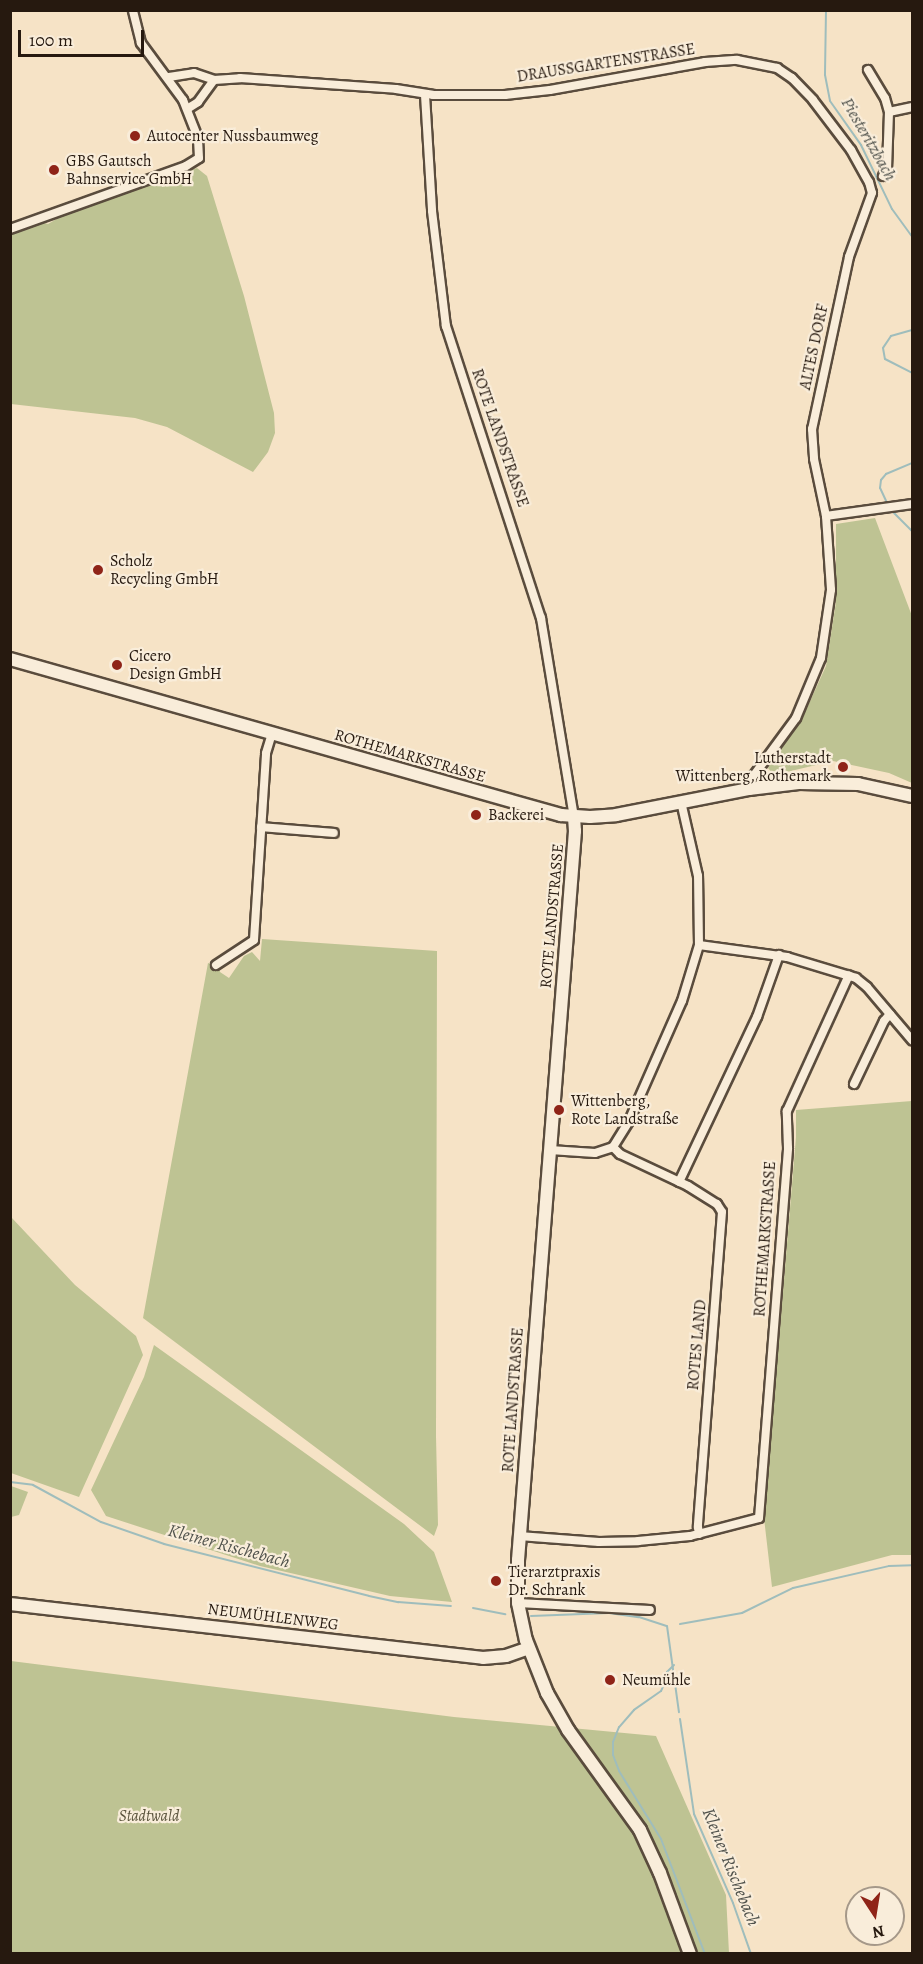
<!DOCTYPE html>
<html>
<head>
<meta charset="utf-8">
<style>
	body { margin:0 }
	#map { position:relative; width:923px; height:1964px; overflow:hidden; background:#f6e3c6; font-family:Alegreya,serif }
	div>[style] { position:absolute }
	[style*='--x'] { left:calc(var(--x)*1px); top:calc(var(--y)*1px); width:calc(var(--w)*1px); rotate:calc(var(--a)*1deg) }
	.green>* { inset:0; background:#bec393 }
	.stream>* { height:2px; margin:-1px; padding:0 1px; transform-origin:1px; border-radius:1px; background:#9fbdbc }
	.roads { filter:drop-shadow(2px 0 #5a4c3d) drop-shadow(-2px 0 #5a4c3d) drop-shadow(0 2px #5a4c3d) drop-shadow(0 -2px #5a4c3d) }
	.street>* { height:8px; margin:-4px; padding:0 4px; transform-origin:4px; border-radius:4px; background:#f9edda }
	.secondary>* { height:12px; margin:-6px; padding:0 6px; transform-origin:6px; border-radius:6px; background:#f9edda }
	.dots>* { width:16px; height:16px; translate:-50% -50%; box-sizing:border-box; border:3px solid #f9edda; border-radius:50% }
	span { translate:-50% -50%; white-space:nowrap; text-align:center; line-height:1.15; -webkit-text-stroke:4.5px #f9edda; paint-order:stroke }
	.street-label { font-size:16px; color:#26190f }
	.poi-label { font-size:16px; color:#26190f }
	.left { translate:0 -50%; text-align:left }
	.right { translate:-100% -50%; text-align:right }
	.park-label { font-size:16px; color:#5b543d; font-style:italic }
	.water-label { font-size:18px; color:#50524c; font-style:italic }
	.frame { position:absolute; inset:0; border:12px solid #26190f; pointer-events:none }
	.north { position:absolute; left:845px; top:1886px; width:60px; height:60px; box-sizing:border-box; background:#f9edda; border:2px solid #a59889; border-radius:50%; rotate:168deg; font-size:16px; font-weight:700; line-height:24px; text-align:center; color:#26190f }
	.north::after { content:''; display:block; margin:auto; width:21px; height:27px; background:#8f2418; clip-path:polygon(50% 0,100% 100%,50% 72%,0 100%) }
	.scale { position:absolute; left:18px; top:30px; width:126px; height:27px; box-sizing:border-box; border:3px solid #26190f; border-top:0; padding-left:8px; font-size:18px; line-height:21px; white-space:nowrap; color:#26190f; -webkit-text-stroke:4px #f9edda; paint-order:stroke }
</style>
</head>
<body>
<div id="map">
	<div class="green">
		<i style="clip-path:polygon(197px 168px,207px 176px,244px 296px,274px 413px,275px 433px,268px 452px,253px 472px,167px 427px,135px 418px,11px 404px,11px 233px,41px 222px,48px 224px,65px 214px)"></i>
		<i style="clip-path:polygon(875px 518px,912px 616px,912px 783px,889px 773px,833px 761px,774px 775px,768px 768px,807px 708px,826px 666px,836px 602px,836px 524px)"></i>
		<i style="clip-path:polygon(262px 939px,437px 951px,436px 1436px,438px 1525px,434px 1536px,143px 1318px,208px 963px,219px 966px,220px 972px,229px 978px,244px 956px,252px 952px,260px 961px)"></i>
		<i style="clip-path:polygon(912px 1101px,912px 1555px,892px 1555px,772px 1587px,764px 1518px,796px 1137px,796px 1110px)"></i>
		<i style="clip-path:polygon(11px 1217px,75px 1285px,136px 1336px,143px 1355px,79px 1497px,11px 1473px)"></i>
		<i style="clip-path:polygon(154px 1345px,404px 1524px,434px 1552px,452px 1602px,390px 1596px,260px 1566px,106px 1516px,91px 1490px,144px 1377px)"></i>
		<i style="clip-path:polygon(11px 1486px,28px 1492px,19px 1515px,11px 1517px)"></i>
		<i style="clip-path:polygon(11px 1661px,454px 1717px,656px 1736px,726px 1895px,729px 1953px,11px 1954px)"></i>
	</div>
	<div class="stream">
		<i style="--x:826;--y:10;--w:65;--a:90.9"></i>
		<i style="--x:825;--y:75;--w:26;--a:79"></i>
		<i style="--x:830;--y:101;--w:54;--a:54.8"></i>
		<i style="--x:861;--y:145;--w:71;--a:64.2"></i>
		<i style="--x:892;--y:209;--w:34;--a:54"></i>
		<i style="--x:912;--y:330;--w:22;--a:164"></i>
		<i style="--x:891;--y:336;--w:14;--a:124"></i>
		<i style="--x:883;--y:348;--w:11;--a:80"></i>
		<i style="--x:885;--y:359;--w:30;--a:27"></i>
		<i style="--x:888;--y:505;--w:19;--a:-115"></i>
		<i style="--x:880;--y:488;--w:8;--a:-83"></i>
		<i style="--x:881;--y:480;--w:8;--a:-50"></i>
		<i style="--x:886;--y:474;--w:28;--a:-23"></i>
		<i style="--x:891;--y:510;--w:30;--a:45"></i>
		<i style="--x:10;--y:1482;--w:23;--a:7"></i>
		<i style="--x:33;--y:1485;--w:77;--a:28.6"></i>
		<i style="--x:101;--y:1522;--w:67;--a:19.2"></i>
		<i style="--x:164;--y:1544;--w:211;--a:14.2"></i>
		<i style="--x:369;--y:1596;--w:30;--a:12"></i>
		<i style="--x:398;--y:1602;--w:53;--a:4.3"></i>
		<i style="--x:473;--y:1608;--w:33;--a:11"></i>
		<i style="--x:531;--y:1616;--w:78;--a:-2.2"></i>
		<i style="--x:609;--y:1613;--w:30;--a:8"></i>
		<i style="--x:639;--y:1617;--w:29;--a:18"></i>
		<i style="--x:680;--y:1624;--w:63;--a:-10.1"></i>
		<i style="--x:742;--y:1613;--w:57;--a:-26.1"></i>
		<i style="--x:793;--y:1588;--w:98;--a:-12.9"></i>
		<i style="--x:889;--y:1566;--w:23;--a:-2"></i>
		<i style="--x:667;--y:1626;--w:87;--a:82.1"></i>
		<i style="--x:674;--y:1665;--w:10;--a:135"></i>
		<i style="--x:667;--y:1672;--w:8;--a:97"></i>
		<i style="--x:666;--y:1680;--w:12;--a:114"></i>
		<i style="--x:661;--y:1691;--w:33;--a:145"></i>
		<i style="--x:634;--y:1710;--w:23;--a:131"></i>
		<i style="--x:619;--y:1727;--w:16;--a:112"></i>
		<i style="--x:613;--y:1742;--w:13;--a:90"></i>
		<i style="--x:613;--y:1755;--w:17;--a:69"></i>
		<i style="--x:619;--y:1771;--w:80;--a:58.3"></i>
		<i style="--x:661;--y:1839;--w:123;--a:69.1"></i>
		<i style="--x:680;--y:1719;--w:96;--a:81.6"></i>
		<i style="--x:694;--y:1814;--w:97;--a:66.3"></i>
		<i style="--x:733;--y:1903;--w:54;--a:70.6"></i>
	</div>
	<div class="roads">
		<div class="street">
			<i style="--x:868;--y:70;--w:33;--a:59"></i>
			<i style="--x:885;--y:98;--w:15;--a:74"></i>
			<i style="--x:889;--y:112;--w:56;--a:92"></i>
			<i style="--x:887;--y:168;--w:9;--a:117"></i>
			<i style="--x:169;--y:77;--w:25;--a:-9"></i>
			<i style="--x:194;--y:73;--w:21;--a:19"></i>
			<i style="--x:214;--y:80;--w:26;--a:-4"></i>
			<i style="--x:240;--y:78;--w:156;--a:4"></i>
			<i style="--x:396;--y:89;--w:37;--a:9"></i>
			<i style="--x:433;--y:95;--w:72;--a:0"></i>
			<i style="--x:505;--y:95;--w:45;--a:-6.3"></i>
			<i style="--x:550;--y:90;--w:158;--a:-10.2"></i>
			<i style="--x:705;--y:62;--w:32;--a:-4"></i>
			<i style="--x:737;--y:60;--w:41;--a:11.3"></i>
			<i style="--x:777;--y:68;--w:18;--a:34"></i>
			<i style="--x:792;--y:78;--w:30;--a:46"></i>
			<i style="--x:813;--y:100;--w:63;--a:52.8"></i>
			<i style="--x:851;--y:150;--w:37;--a:61"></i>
			<i style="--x:869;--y:182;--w:11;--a:75"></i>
			<i style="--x:872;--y:193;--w:68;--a:109.8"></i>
			<i style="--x:849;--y:257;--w:176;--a:102.1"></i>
			<i style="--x:812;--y:429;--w:30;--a:86"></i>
			<i style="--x:814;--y:459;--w:58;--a:78.1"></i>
			<i style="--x:826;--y:516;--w:74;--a:86.1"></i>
			<i style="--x:831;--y:590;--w:69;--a:98.4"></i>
			<i style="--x:821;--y:658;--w:65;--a:112.6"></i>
			<i style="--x:796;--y:718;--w:74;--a:126.3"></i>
			<i style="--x:425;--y:95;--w:116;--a:86.5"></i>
			<i style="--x:432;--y:211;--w:116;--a:83.1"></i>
			<i style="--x:446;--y:326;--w:307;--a:72"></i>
			<i style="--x:541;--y:618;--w:202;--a:80.6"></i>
			<i style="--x:187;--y:109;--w:13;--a:-32"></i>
			<i style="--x:198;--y:102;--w:27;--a:-54"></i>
			<i style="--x:889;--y:112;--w:24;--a:-12"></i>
			<i style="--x:10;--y:229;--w:187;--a:-19.7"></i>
			<i style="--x:186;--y:166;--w:15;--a:-32"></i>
			<i style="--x:199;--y:158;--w:20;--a:-93"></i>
			<i style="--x:198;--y:138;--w:41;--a:-111.5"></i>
			<i style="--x:183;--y:100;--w:71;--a:-126.4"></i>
			<i style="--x:141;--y:43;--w:34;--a:-104"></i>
			<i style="--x:826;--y:516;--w:87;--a:-7.9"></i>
			<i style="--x:261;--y:827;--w:73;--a:4.7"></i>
			<i style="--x:699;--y:945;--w:89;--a:7.8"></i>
			<i style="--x:787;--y:957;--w:72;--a:16.9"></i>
			<i style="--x:856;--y:978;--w:14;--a:39"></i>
			<i style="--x:867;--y:987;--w:70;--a:49.7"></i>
			<i style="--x:216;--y:965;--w:45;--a:-33.3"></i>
			<i style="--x:254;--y:940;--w:187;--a:-86.3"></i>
			<i style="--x:266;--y:753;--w:21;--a:-73"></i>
			<i style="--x:854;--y:1084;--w:70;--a:-64.5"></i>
			<i style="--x:884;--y:1021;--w:9;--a:-49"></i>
			<i style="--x:613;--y:1147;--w:31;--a:-58"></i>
			<i style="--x:629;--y:1121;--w:131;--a:-66.2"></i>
			<i style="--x:682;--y:1001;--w:59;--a:-73.1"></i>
			<i style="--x:699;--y:945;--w:69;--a:-90.8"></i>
			<i style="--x:698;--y:876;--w:76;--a:-102.9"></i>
			<i style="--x:550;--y:1150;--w:45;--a:3.8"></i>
			<i style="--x:595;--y:1153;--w:19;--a:-18"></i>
			<i style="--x:613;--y:1147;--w:10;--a:45"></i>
			<i style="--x:620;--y:1154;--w:75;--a:25.2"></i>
			<i style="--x:688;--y:1186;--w:34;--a:32"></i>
			<i style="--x:717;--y:1204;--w:9;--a:58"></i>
			<i style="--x:722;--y:1212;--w:316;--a:94.4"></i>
			<i style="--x:698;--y:1527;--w:7;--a:82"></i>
			<i style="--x:679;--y:1182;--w:183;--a:-64.7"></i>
			<i style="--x:757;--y:1017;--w:66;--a:-70.5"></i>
			<i style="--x:519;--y:1536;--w:80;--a:4.3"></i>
			<i style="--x:599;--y:1542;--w:39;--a:-1"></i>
			<i style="--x:638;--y:1541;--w:52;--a:-5.5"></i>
			<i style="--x:690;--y:1536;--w:71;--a:-14.6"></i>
			<i style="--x:759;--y:1518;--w:371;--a:-85.5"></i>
			<i style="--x:788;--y:1148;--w:37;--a:-92"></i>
			<i style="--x:787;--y:1111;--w:149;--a:-65.5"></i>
			<i style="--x:518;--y:1603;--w:132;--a:3"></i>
		</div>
		<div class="secondary">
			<i style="--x:10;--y:659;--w:573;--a:15.81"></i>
			<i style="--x:561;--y:815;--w:29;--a:4"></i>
			<i style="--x:590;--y:817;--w:26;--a:-4"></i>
			<i style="--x:616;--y:815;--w:136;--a:-11.1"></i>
			<i style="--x:749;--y:789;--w:50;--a:-6.8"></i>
			<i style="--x:799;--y:783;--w:59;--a:1"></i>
			<i style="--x:858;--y:784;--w:55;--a:12.5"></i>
			<i style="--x:574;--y:817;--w:14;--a:86"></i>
			<i style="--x:575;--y:831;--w:731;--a:94.47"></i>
			<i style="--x:518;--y:1560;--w:43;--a:90"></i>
			<i style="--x:518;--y:1603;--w:38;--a:78"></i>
			<i style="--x:526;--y:1640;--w:57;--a:68.4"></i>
			<i style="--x:547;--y:1693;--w:43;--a:60.4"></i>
			<i style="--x:568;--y:1730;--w:123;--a:54.2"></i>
			<i style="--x:640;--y:1830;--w:47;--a:65.1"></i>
			<i style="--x:660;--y:1873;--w:86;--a:69.7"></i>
			<i style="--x:10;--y:1604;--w:476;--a:6.5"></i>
			<i style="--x:483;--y:1658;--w:23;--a:-5"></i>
			<i style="--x:506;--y:1656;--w:24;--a:-19"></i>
		</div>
	</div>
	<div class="dots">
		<i style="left:135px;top:136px;background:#8f2418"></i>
		<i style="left:54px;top:170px;background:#8f2418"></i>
		<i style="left:98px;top:570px;background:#8f2418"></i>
		<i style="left:117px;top:665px;background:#8f2418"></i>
		<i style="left:843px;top:767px;background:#8f2418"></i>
		<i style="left:476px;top:815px;background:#8f2418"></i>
		<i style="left:559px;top:1110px;background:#8f2418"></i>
		<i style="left:496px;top:1581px;background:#8f2418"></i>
		<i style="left:610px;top:1680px;background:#8f2418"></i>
	</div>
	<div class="street-label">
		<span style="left:606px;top:63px;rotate:-9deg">DRAUSSGARTENSTRASSE</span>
		<span style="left:814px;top:347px;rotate:-78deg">ALTES DORF</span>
		<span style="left:500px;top:438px;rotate:71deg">ROTE LANDSTRASSE</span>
		<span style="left:410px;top:756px;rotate:16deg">ROTHEMARKSTRASSE</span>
		<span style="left:552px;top:916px;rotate:-85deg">ROTE LANDSTRASSE</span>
		<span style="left:765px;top:1239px;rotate:-86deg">ROTHEMARKSTRASSE</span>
		<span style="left:697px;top:1345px;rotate:-85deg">ROTES LAND</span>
		<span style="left:513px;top:1400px;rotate:-86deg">ROTE LANDSTRASSE</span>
		<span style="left:273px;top:1617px;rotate:7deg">NEUMÜHLENWEG</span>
	</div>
	<div class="poi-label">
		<span class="left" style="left:147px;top:136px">Autocenter Nussbaumweg</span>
		<span class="left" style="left:66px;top:170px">GBS Gautsch<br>Bahnservice GmbH</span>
		<span class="left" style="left:110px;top:570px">Scholz<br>Recycling GmbH</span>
		<span class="left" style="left:129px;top:665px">Cicero<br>Design GmbH</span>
		<span class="right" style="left:831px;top:767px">Lutherstadt<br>Wittenberg, Rothemark</span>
		<span class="left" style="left:488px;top:815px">Backerei</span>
		<span class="left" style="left:571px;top:1110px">Wittenberg,<br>Rote Landstraße</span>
		<span class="left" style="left:508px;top:1581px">Tierarztpraxis<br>Dr. Schrank</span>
		<span class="left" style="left:622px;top:1680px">Neumühle</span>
	</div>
	<div class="park-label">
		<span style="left:149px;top:1816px">Stadtwald</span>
	</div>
	<div class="water-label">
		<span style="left:869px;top:139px;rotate:60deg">Piesteritzbach</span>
		<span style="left:229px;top:1546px;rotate:15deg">Kleiner Rischebach</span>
		<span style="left:731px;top:1867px;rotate:68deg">Kleiner Rischebach</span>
	</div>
	<div class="frame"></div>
	<div class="north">N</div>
	<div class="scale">100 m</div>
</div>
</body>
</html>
